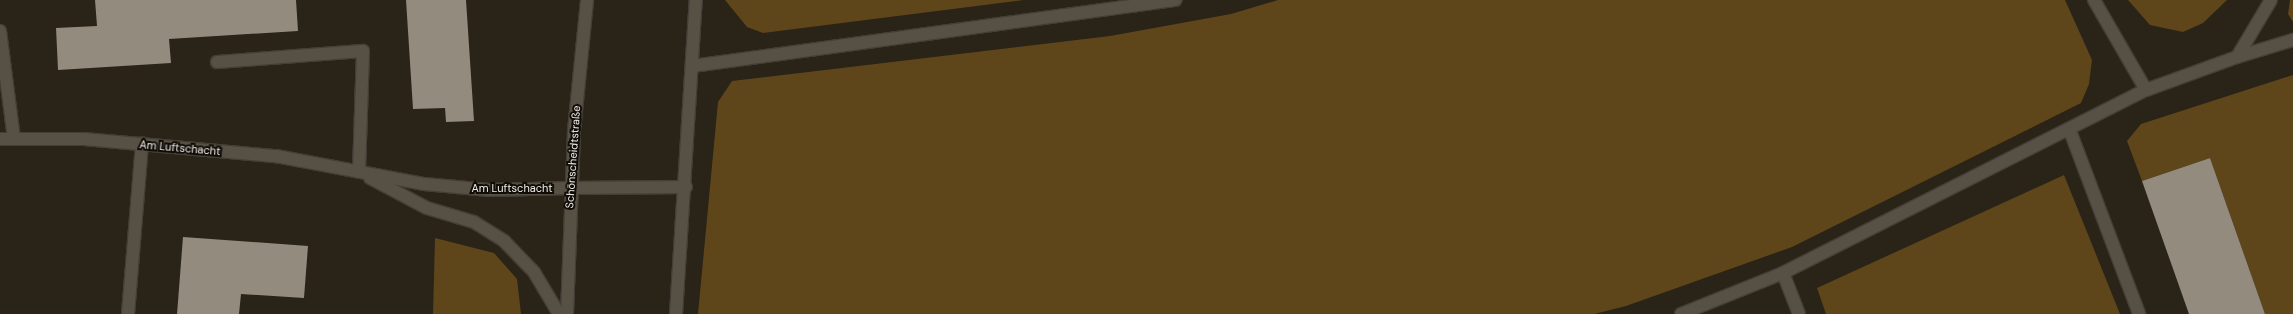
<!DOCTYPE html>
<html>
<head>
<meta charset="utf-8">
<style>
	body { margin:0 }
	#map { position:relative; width:2293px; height:314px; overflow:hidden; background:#2a2318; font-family:"DM Sans",sans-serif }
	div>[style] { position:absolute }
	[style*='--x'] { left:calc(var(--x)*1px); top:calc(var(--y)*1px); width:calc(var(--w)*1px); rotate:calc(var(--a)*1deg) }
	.green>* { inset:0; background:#5e461a }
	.building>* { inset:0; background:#938b7d }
	.roads { filter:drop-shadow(1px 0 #433e36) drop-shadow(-1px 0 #433e36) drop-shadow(0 1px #433e36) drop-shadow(0 -1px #433e36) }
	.lane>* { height:12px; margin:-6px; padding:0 6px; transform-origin:6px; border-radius:6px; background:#575044 }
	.street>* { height:12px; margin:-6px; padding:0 6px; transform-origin:6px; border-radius:6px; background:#575044 }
	.secondary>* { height:12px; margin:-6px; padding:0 6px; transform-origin:6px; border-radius:6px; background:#575044 }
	span { translate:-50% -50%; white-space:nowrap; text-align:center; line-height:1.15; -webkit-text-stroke:4px #100d08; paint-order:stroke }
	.street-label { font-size:11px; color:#f2ede6 }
</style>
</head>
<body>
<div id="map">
	<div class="green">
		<i style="clip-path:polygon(725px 0,1024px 0,763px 33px,747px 27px)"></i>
		<i style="clip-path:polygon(1278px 0,2065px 0,2092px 60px,2089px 84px,2081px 103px,1792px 247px,1626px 306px,1594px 314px,698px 314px,718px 102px,732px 81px,1110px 36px,1231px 14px)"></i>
		<i style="clip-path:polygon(2128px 0,2227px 0,2203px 23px,2183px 32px,2150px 25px)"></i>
		<i style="clip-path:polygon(2290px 0,2293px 0,2293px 22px,2288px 14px)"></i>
		<i style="clip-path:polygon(2293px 75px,2293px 314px,2265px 314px,2210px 158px,2142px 181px,2127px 141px,2141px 124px)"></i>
		<i style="clip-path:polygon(2064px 175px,2120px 314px,1826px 314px,1817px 288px)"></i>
		<i style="clip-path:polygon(435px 238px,494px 253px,517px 279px,521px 314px,433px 314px)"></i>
	</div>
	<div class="building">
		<i style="clip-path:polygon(95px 0,296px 0,298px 31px,169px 39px,171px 63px,58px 70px,56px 28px,97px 26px)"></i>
		<i style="clip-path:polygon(406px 0,466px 0,474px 121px,446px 122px,445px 108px,413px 109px)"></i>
		<i style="clip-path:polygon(2210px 158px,2265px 314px,2189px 314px,2142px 181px)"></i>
		<i style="clip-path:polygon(183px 237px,308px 246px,304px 298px,241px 294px,239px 314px,177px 314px)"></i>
	</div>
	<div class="roads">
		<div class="lane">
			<i style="--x:2094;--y:0;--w:104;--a:60"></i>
			<i style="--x:2146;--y:90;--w:97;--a:-19.9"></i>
			<i style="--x:2237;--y:57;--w:66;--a:-59.2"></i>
			<i style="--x:0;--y:31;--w:109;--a:82.6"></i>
			<i style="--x:2237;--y:57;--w:59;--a:-16.9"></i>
			<i style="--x:217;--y:62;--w:146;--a:-4.3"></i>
			<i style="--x:363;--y:51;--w:120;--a:91.9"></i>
			<i style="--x:693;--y:66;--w:487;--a:-7.8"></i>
			<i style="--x:2070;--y:131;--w:196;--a:69.3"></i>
			<i style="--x:571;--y:188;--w:115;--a:-0.5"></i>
			<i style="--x:1783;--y:273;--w:44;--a:68.7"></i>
			<i style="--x:128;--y:314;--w:171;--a:-85.3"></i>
			<i style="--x:676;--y:314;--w:315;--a:-86.4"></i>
			<i style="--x:1681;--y:314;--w:110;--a:-21.9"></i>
			<i style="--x:1783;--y:273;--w:407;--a:-26.8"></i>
		</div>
		<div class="street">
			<i style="--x:0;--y:139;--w:84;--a:0"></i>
			<i style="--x:84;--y:139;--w:193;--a:5.1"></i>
			<i style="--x:276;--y:156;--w:151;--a:10.7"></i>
			<i style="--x:424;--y:184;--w:65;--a:5.3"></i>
			<i style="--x:489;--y:190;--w:82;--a:-1.4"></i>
			<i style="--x:370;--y:178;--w:64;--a:27.8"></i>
			<i style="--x:427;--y:208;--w:49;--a:16.6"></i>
			<i style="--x:474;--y:222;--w:36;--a:32"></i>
			<i style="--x:504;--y:241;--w:43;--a:45.9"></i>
			<i style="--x:534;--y:272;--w:49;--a:59.2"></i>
		</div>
		<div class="secondary">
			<i style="--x:567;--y:314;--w:183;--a:-87.8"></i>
			<i style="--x:574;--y:131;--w:132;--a:-84.3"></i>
		</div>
	</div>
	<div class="street-label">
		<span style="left:180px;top:148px;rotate:5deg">Am Luftschacht</span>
		<span style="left:573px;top:157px;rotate:-86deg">Schönscheidtstraße</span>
		<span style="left:512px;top:188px">Am Luftschacht</span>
	</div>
</div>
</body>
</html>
